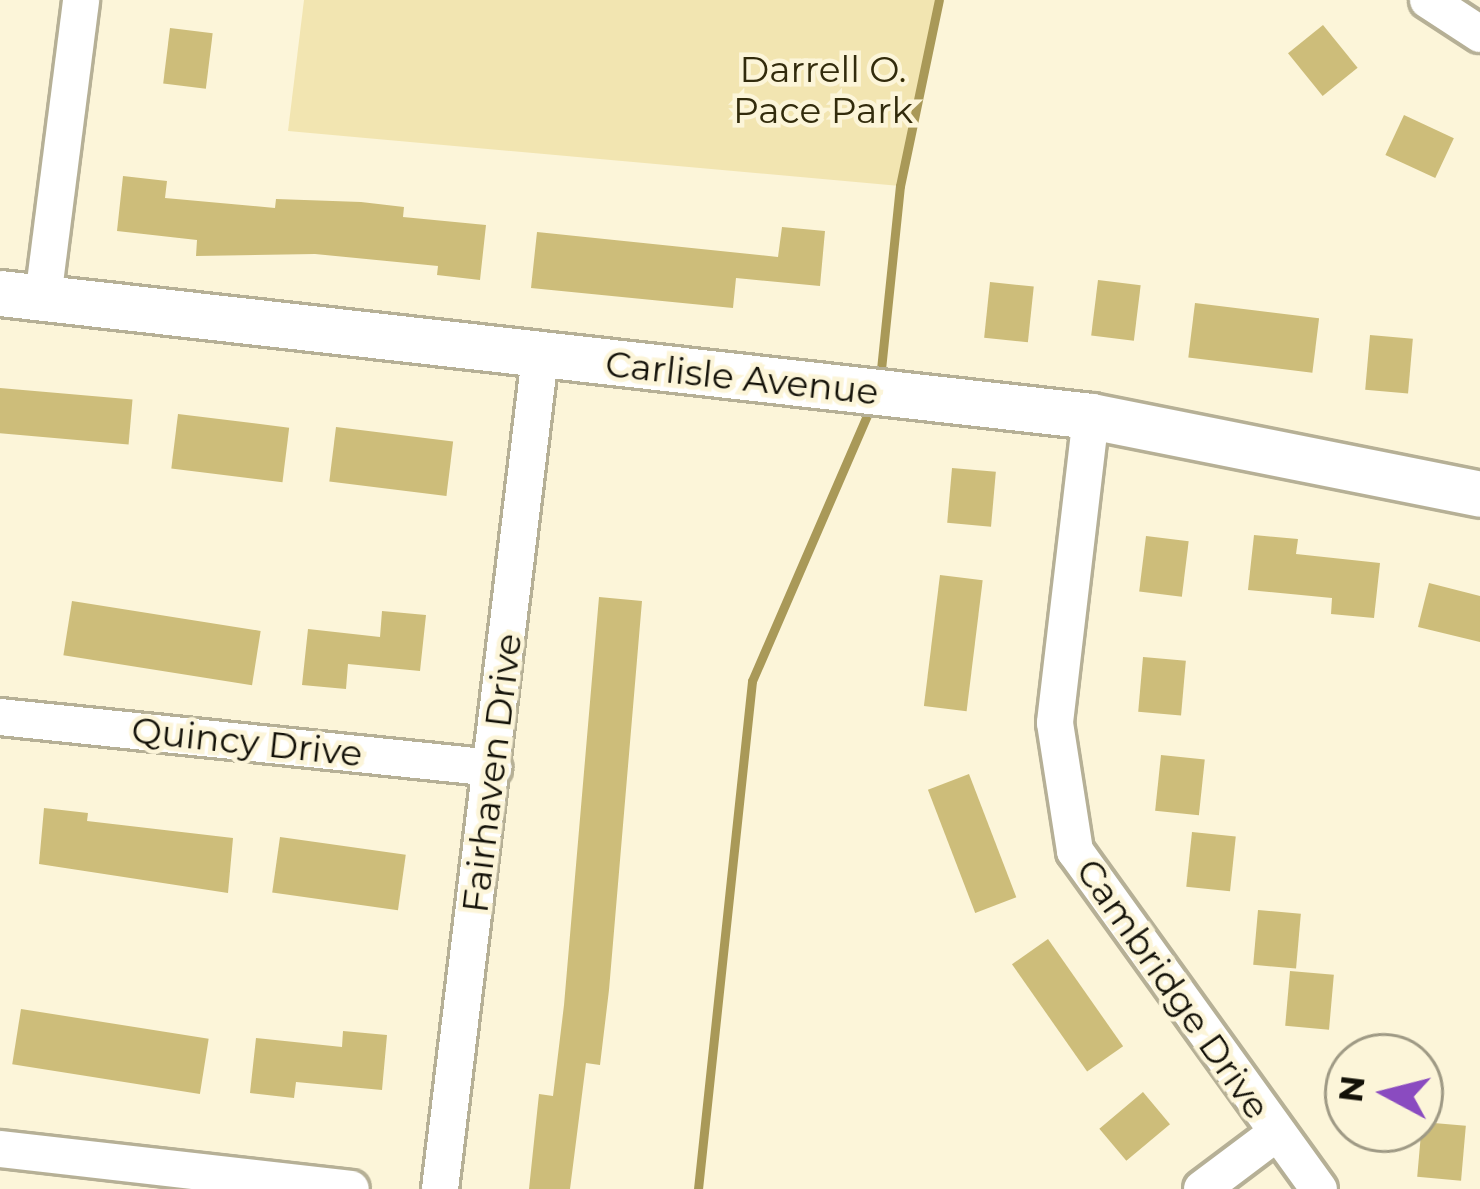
<!DOCTYPE html>
<html>
<head>
<meta charset="utf-8">
<style>
	body { margin:0 }
	#map { position:relative; width:1480px; height:1189px; overflow:hidden; background:#fcf5d9; font-family:Montserrat,sans-serif }
	div>[style] { position:absolute }
	[style*='--x'] { left:calc(var(--x)*1px); top:calc(var(--y)*1px); width:calc(var(--w)*1px); rotate:calc(var(--a)*1deg) }
	.green>* { inset:0; background:#f2e5b1 }
	.stream>* { height:9px; margin:-4.5px; padding:0 4.5px; transform-origin:4.5px; border-radius:4.5px; background:#a99958 }
	.building>* { inset:0; background:#cdbd7a; transform-origin:0 0 }
	.roads { filter:drop-shadow(3px 0 #b6b096) drop-shadow(-3px 0 #b6b096) drop-shadow(0 3px #b6b096) drop-shadow(0 -3px #b6b096) }
	.minor>* { height:36px; margin:-18px; padding:0 18px; transform-origin:18px; border-radius:18px; background:#fff }
	.tertiary>* { height:45px; margin:-22.5px; padding:0 22.5px; transform-origin:22.5px; border-radius:22.5px; background:#fff }
	span { translate:-50% -50%; white-space:nowrap; text-align:center; line-height:1.15; -webkit-text-stroke:9px #fcf5d9; paint-order:stroke }
	.park-label { font-size:36px; color:#322b0c }
	.street-label { font-size:36px; color:#131108 }
	.north { position:absolute; left:1324px; top:1033px; width:120px; height:120px; box-sizing:border-box; background:#fcf5d9; border:3px solid #9f9a85; border-radius:50%; rotate:277deg; font-size:33px; font-weight:700; line-height:48px; text-align:center; color:#131108 }
	.north::after { content:''; display:block; margin:auto; width:42px; height:54px; background:#8a4bc0; clip-path:polygon(50% 0,100% 100%,50% 72%,0 100%) }
</style>
</head>
<body>
<div id="map">
	<div class="green">
		<i style="clip-path:polygon(304px 0,939px 0,900px 186px,288px 131px)"></i>
	</div>
	<div class="stream">
		<i style="--x:880;--y:379;--w:194;--a:-84.1"></i>
		<i style="--x:900;--y:186;--w:190;--a:-78.2"></i>
		<i style="--x:698;--y:1189;--w:511;--a:-83.93"></i>
		<i style="--x:752;--y:681;--w:300;--a:-66.6"></i>
	</div>
	<div class="building">
		<i style="left:1323px;top:25px;width:55px;height:45px;rotate:51deg"></i>
		<i style="left:170px;top:28px;width:43px;height:56px;rotate:7deg"></i>
		<i style="left:1404px;top:115px;width:55px;height:44px;rotate:25deg"></i>
		<i style="clip-path:polygon(123px 176px,167px 181px,165px 198px,275px 208px,276px 199px,361px 202px,404px 207px,403px 217px,486px 225px,480px 280px,437px 275px,438px 266px,315px 254px,196px 256px,197px 240px,117px 231px)"></i>
		<i style="clip-path:polygon(782px 227px,825px 231px,820px 286px,736px 278px,733px 308px,531px 288px,537px 232px,778px 257px)"></i>
		<i style="left:1098px;top:280px;width:43px;height:56px;rotate:7deg"></i>
		<i style="left:990px;top:282px;width:44px;height:56px;rotate:6deg"></i>
		<i style="left:1195px;top:303px;width:125px;height:55px;rotate:7deg"></i>
		<i style="left:1370px;top:335px;width:43px;height:55px;rotate:5deg"></i>
		<i style="left:0;top:388px;width:133px;height:45px;rotate:5deg"></i>
		<i style="left:178px;top:414px;width:112px;height:55px;rotate:7deg"></i>
		<i style="left:336px;top:427px;width:118px;height:55px;rotate:7deg"></i>
		<i style="left:952px;top:468px;width:44px;height:55px;rotate:5deg"></i>
		<i style="clip-path:polygon(1254px 535px,1298px 539px,1296px 554px,1380px 563px,1374px 618px,1331px 614px,1332px 598px,1248px 590px)"></i>
		<i style="left:1146px;top:536px;width:43px;height:56px;rotate:7deg"></i>
		<i style="left:940px;top:575px;width:43px;height:132px;rotate:7deg"></i>
		<i style="clip-path:polygon(1429px 583px,1480px 596px,1480px 642px,1418px 627px)"></i>
		<i style="clip-path:polygon(599px 597px,642px 601px,609px 990px,600px 1065px,586px 1063px,570px 1189px,529px 1189px,539px 1094px,553px 1096px,564px 1005px)"></i>
		<i style="left:72px;top:601px;width:191px;height:55px;rotate:9deg"></i>
		<i style="clip-path:polygon(382px 611px,426px 615px,420px 671px,348px 664px,346px 689px,302px 685px,308px 629px,380px 637px)"></i>
		<i style="left:1143px;top:657px;width:43px;height:55px;rotate:5deg"></i>
		<i style="left:1161px;top:755px;width:44px;height:56px;rotate:6deg"></i>
		<i style="left:969px;top:774px;width:132px;height:44px;rotate:69deg"></i>
		<i style="clip-path:polygon(44px 808px,88px 813px,87px 821px,233px 838px,228px 893px,39px 864px)"></i>
		<i style="left:1192px;top:832px;width:44px;height:55px;rotate:6deg"></i>
		<i style="left:280px;top:837px;width:127px;height:56px;rotate:8deg"></i>
		<i style="left:1258px;top:910px;width:43px;height:55px;rotate:5deg"></i>
		<i style="left:1048px;top:939px;width:131px;height:44px;rotate:55deg"></i>
		<i style="left:1290px;top:971px;width:44px;height:55px;rotate:5deg"></i>
		<i style="left:21px;top:1009px;width:190px;height:56px;rotate:9deg"></i>
		<i style="clip-path:polygon(343px 1031px,387px 1035px,382px 1090px,296px 1082px,294px 1098px,250px 1093px,256px 1038px,342px 1047px)"></i>
		<i style="left:1143px;top:1092px;width:42px;height:57px;rotate:50deg"></i>
		<i style="left:1422px;top:1122px;width:44px;height:55px;rotate:5deg"></i>
	</div>
	<div class="roads">
		<div class="minor">
			<i style="--x:1428;--y:0;--w:62;--a:33.2"></i>
			<i style="--x:43;--y:298;--w:300;--a:-82.7"></i>
			<i style="--x:1091;--y:416;--w:309;--a:96.7"></i>
			<i style="--x:1055;--y:723;--w:130;--a:81.1"></i>
			<i style="--x:1075;--y:851;--w:417;--a:54.2"></i>
			<i style="--x:0;--y:717;--w:496;--a:5.9"></i>
			<i style="--x:0;--y:1149;--w:353;--a:6.5"></i>
			<i style="--x:440;--y:1189;--w:839;--a:-83.15"></i>
			<i style="--x:1202;--y:1189;--w:90;--a:-36.9"></i>
		</div>
		<div class="tertiary">
			<i style="--x:0;--y:293;--w:1098;--a:6.43"></i>
			<i style="--x:1091;--y:416;--w:397;--a:11.3"></i>
		</div>
	</div>
	<div class="park-label">
		<span style="left:823px;top:90px">Darrell O.<br>Pace Park</span>
	</div>
	<div class="street-label">
		<span style="left:742px;top:378px;rotate:6deg">Carlisle Avenue</span>
		<span style="left:247px;top:742px;rotate:6deg">Quincy Drive</span>
		<span style="left:492px;top:773px;rotate:-83deg">Fairhaven Drive</span>
		<span style="left:1173px;top:989px;rotate:55deg">Cambridge Drive</span>
	</div>
	<div class="north">N</div>
</div>
</body>
</html>
